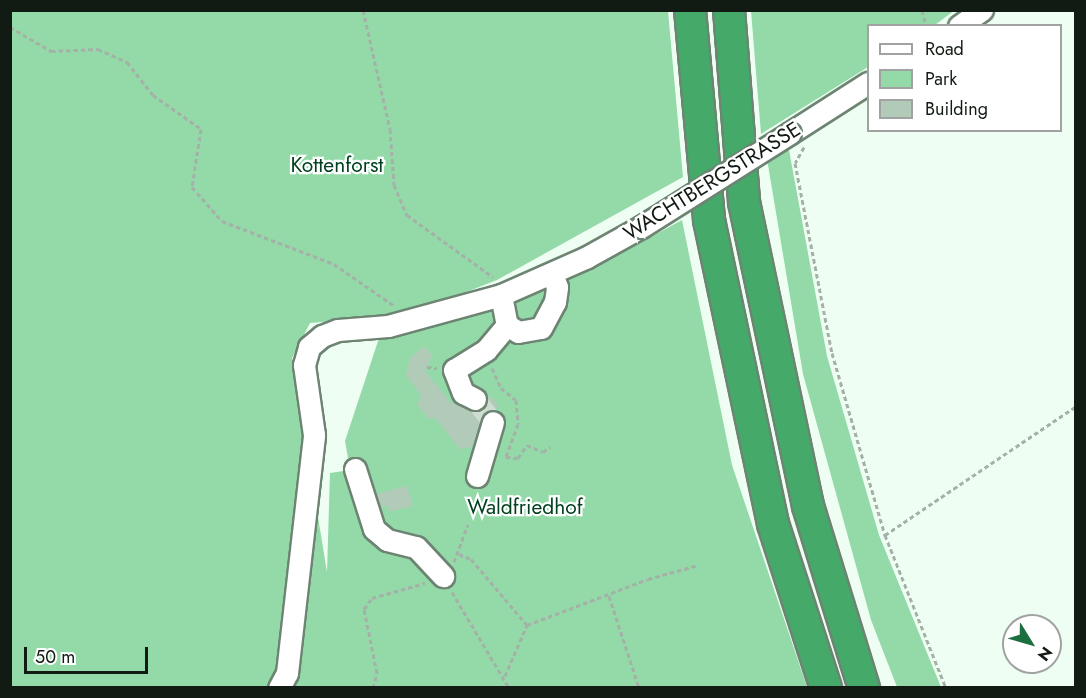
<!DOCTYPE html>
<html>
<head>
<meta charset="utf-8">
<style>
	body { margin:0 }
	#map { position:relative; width:1086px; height:698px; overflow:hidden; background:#effef3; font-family:Jost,sans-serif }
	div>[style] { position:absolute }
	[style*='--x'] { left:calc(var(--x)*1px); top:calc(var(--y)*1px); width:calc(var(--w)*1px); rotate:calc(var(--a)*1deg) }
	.green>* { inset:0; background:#94daa9 }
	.building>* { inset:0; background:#b2cbb8 }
	.minor-tunnel>* { height:21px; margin-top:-10.5px; transform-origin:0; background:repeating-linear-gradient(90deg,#cedcd1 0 21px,transparent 0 31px) }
	.path>* { height:3px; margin-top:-1.5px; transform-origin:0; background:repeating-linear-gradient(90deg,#a4b1a7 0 4.5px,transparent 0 7.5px) }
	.roads { filter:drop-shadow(2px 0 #6d8473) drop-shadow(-2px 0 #6d8473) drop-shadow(0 2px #6d8473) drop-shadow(0 -2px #6d8473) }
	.minor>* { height:21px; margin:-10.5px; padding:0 10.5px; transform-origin:10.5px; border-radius:10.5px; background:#fff }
	.highway>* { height:30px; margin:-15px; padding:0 15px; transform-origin:15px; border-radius:15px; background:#44a969 }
	.bridges { filter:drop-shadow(2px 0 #6d8473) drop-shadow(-2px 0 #6d8473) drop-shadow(0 2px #6d8473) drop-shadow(0 -2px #6d8473) }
	.minor-bridge>* { height:21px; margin:-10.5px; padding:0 10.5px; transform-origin:10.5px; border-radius:10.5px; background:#fff }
	span { translate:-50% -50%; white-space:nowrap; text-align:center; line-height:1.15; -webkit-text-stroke:4.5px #fff; paint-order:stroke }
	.park-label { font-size:21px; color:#01411f }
	.street-label { font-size:21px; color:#111a13 }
	.frame { position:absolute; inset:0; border:12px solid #111a13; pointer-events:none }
	.legend { position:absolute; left:867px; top:24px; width:195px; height:108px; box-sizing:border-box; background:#fff; border:2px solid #a0a3a1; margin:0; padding:8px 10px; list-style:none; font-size:18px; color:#111a13 }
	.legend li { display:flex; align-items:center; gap:12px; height:30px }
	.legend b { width:30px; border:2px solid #a0a3a1 }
	.north { position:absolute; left:1002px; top:614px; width:60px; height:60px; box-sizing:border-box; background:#fff; border:2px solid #a0a3a1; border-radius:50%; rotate:127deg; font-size:16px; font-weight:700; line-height:24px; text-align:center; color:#111a13 }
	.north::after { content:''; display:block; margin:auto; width:21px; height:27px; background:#1e6f3f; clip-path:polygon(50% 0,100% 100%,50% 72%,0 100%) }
	.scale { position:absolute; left:24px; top:647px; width:124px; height:27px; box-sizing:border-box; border:3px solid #111a13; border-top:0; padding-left:8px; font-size:18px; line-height:21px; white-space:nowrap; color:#111a13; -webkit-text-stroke:4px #fff; paint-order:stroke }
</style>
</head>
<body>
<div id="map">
	<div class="green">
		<i style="clip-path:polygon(955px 10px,935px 25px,868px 26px,868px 67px,761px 134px,751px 11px)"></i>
		<i style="clip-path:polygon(10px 11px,668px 11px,683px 177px,497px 280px,407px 315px,310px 323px,292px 358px,327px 572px,330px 473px,350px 470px,345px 441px,381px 332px,616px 256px,682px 220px,732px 465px,807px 687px,11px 687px)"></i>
		<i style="clip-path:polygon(789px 150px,827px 356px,879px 535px,941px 687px,897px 687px,871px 620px,803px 374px,767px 159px)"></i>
	</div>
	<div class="building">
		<i style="clip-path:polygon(424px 346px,432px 355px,425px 371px,450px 402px,476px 412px,491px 396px,499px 407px,484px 413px,472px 447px,460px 449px,435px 418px,429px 419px,417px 405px,421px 395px,406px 376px,410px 358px)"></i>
		<i style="clip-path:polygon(407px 486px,413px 506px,389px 512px,388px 506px,381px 507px,376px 494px)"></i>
	</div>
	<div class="minor-tunnel">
		<i style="--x:475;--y:399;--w:29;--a:52"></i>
	</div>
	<div class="path">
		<i style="--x:363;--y:10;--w:122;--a:77.2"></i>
		<i style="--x:390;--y:129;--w:56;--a:85.9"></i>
		<i style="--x:394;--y:185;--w:33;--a:67"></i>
		<i style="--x:407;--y:215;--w:106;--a:35.8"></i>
		<i style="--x:922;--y:10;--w:16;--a:76"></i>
		<i style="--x:10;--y:27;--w:48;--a:30.3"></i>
		<i style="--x:51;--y:51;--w:47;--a:-2.4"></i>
		<i style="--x:98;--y:49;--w:32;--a:24"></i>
		<i style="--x:127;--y:62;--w:42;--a:51.8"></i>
		<i style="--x:153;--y:95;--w:59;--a:35.3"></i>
		<i style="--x:201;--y:129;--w:59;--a:98.8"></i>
		<i style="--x:192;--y:187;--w:45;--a:48.6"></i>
		<i style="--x:222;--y:221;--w:120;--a:21"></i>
		<i style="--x:334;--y:264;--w:72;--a:34.8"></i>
		<i style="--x:804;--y:147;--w:18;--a:119"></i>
		<i style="--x:795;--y:163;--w:194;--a:79"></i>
		<i style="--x:832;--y:353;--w:190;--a:73.8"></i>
		<i style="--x:885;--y:535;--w:165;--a:68.3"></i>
		<i style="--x:427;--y:367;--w:10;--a:6"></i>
		<i style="--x:492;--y:368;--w:22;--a:66"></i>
		<i style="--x:501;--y:388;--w:19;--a:39"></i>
		<i style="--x:516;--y:400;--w:24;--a:85"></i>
		<i style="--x:518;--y:424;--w:35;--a:110"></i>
		<i style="--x:506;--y:457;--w:12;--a:5"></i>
		<i style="--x:518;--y:458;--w:16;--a:-55"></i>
		<i style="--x:527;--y:445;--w:17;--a:24"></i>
		<i style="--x:543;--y:452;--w:9;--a:-36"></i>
		<i style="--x:885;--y:535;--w:230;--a:-34"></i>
		<i style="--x:459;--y:554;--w:13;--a:23"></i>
		<i style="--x:471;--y:559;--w:87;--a:49.7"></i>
		<i style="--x:527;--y:625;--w:129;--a:-20.8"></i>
		<i style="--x:648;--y:579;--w:52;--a:-15.6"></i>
		<i style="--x:454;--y:562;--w:40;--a:-69.8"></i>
		<i style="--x:452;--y:592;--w:112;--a:59.3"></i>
		<i style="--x:609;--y:596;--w:97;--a:71.9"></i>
		<i style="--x:505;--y:676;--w:56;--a:-66.7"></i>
		<i style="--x:373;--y:688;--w:16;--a:-75"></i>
		<i style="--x:377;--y:673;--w:65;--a:-101.5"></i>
		<i style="--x:364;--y:609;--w:14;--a:-54"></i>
		<i style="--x:372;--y:598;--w:55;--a:-15.8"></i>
	</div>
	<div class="roads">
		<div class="minor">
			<i style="--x:959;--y:26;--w:28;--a:-35"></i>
			<i style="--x:790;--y:133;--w:93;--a:-32.7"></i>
			<i style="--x:501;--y:295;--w:31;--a:79"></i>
			<i style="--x:507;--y:325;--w:13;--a:32"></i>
			<i style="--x:518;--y:332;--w:23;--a:-10"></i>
			<i style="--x:541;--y:328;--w:30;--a:-62"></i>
			<i style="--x:555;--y:302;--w:15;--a:-82"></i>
			<i style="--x:557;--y:287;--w:14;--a:-111"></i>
			<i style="--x:475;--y:399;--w:13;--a:-153"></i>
			<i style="--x:463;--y:393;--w:25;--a:-111"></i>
			<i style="--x:454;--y:370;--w:38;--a:-32"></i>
			<i style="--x:486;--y:350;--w:33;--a:-50"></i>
			<i style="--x:355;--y:469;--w:63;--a:72.4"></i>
			<i style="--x:374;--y:529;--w:17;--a:40"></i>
			<i style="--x:387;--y:540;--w:30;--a:14"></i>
			<i style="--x:416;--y:547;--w:40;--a:47"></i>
			<i style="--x:477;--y:476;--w:56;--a:-73.5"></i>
			<i style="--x:279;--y:688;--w:17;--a:-62"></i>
			<i style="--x:287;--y:673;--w:240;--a:-83.5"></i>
			<i style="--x:314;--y:435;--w:71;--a:-98.1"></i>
			<i style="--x:304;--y:365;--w:19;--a:-74"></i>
			<i style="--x:309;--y:347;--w:17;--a:-40"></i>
			<i style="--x:322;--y:336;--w:17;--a:-21"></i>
			<i style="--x:338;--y:330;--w:50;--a:-4.6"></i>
			<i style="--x:388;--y:326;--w:117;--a:-15.3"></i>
			<i style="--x:501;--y:295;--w:94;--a:-23.8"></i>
			<i style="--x:587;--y:257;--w:62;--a:-29.1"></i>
		</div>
		<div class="highway">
			<i style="--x:690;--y:10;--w:211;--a:84.8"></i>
			<i style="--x:709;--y:220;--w:311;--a:78.1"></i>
			<i style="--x:773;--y:524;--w:172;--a:72.1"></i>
			<i style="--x:729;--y:10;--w:193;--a:85.5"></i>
			<i style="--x:744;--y:202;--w:311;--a:78.1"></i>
			<i style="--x:808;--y:506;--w:190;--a:72.9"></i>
		</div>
	</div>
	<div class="bridges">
		<div class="minor-bridge">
			<i style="--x:641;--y:227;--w:176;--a:-32.2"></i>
		</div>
	</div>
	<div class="park-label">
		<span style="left:337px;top:165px">Kottenforst</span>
		<span style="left:525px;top:507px">Waldfriedhof</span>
	</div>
	<div class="street-label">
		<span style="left:712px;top:181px;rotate:-32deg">WACHTBERGSTRASSE</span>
	</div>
	<div class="frame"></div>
	<ul class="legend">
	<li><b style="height:8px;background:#fff"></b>Road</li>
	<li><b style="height:16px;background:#94daa9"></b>Park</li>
	<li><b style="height:16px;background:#b2cbb8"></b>Building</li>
	</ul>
	<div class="north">N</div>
	<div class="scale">50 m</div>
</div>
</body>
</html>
